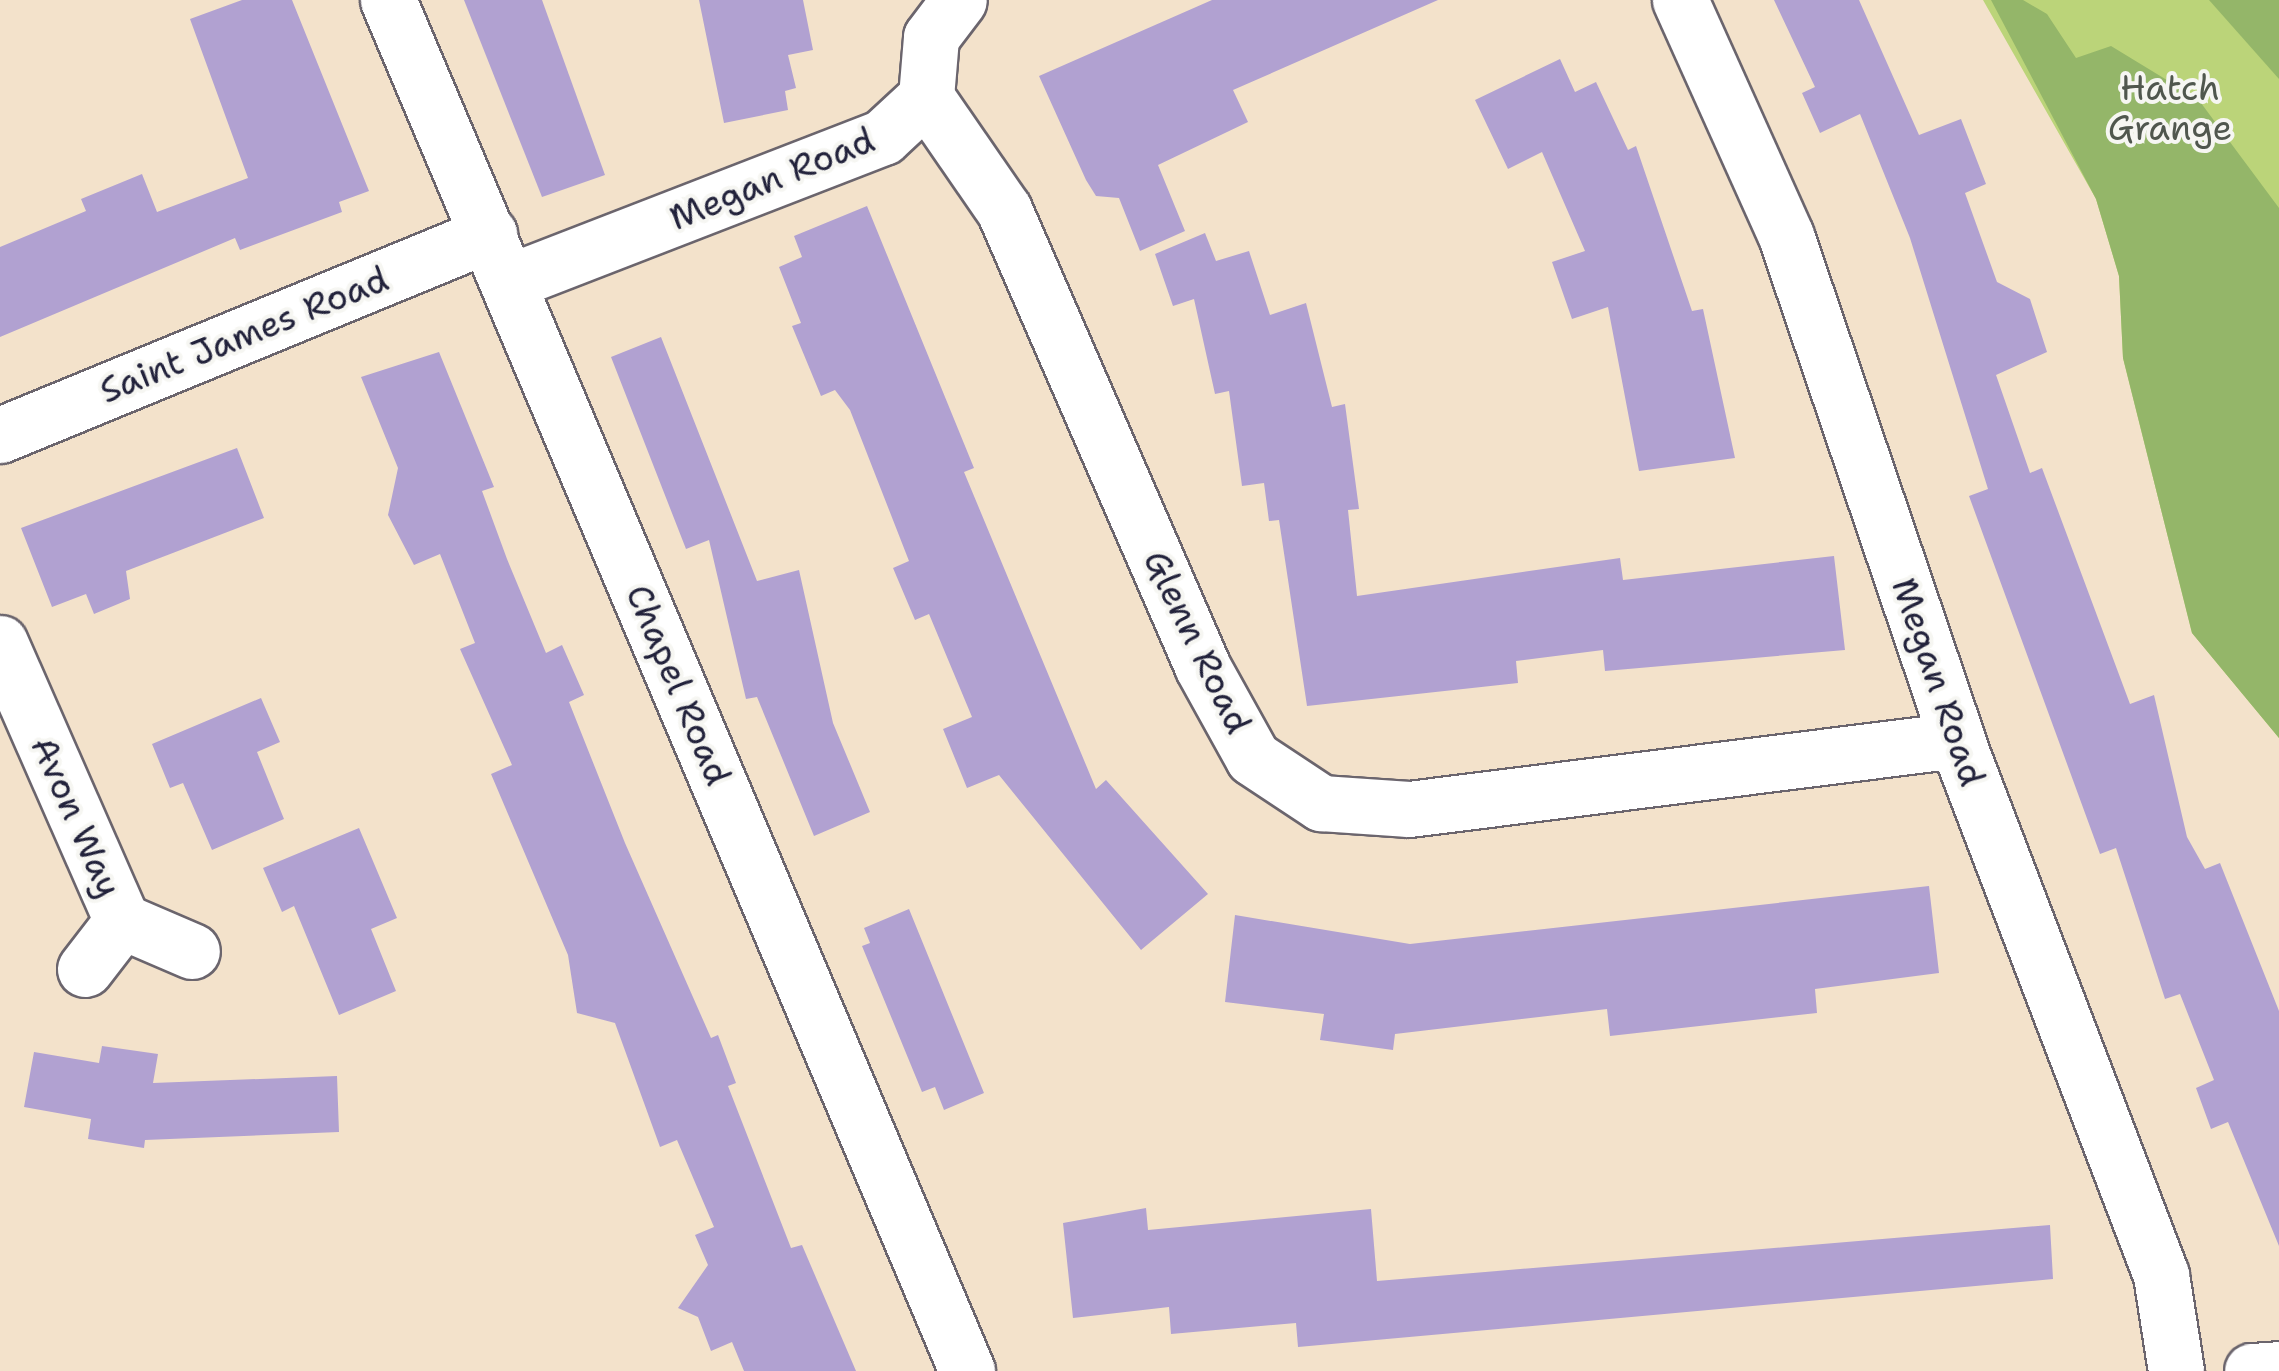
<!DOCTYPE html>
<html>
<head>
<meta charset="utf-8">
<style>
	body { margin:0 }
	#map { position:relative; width:2279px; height:1371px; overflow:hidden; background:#f3e2cb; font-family:"Shantell Sans",sans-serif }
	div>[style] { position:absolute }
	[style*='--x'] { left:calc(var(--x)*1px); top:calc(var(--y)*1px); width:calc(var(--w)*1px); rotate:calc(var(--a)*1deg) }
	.green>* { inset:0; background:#bbd479 }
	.forest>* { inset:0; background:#94b669 }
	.building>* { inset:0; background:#b1a1d1 }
	.roads { filter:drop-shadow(2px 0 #6b656d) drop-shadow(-2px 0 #6b656d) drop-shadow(0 2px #6b656d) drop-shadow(0 -2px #6b656d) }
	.minor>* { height:55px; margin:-27.5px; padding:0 27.5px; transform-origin:27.5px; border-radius:27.5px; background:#fff }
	span { translate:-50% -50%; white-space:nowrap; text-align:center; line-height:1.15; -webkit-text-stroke:8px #f6f6f2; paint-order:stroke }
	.park-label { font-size:35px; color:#50574e }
	.street-label { font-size:35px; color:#22223b }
</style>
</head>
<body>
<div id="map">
	<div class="green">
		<i style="clip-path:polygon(1983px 0,2279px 0,2279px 738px,2192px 633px,2123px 358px,2119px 276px,2096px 199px)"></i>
	</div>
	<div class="forest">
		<i style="clip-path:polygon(1991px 0,2023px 0,2047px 14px,2076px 58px,2111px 46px,2198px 99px,2279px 208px,2279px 738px,2192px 633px,2123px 358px,2119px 276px,2096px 199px)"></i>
		<i style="clip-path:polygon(2209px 0,2279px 0,2279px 79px)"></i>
	</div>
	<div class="building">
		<i style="clip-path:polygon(242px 0,292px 0,369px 191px,339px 202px,342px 212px,240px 250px,235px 238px,0 337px,0 247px,86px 211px,81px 199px,142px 174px,157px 212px,248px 178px,190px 19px)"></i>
		<i style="clip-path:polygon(464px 0,542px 0,605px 175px,542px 197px)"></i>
		<i style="clip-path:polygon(699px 0,803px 0,813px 50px,788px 55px,796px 88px,785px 91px,788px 110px,724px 123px)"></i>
		<i style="clip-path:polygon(1212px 0,1438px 0,1233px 90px,1248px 122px,1158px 165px,1185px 231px,1140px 251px,1119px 198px,1096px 196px,1086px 180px,1039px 76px)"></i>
		<i style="clip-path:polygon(1774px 0,1859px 0,1919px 135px,1961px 119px,1986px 184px,1965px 193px,1997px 282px,2030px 299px,2047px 352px,1996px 375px,2030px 473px,2042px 468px,2130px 704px,2154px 695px,2187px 837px,2205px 869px,2220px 863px,2279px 1011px,2279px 1246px,2228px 1122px,2211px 1129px,2196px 1088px,2214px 1080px,2180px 994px,2165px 999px,2116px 848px,2100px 854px,1969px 496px,1988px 489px,1910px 238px,1860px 114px,1820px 133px,1802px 93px,1815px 87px)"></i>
		<i style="clip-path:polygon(1560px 59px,1575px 92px,1596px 82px,1628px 150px,1636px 146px,1692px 311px,1703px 309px,1735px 458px,1639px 471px,1608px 307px,1572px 319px,1552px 262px,1585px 251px,1542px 152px,1508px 169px,1475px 100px)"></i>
		<i style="clip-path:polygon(867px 206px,974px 468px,964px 472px,1096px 789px,1106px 780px,1208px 894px,1141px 950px,999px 775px,967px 788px,943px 729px,972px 717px,929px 614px,915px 620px,893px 568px,909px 561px,850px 410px,835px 390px,821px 396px,792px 326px,801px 323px,779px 267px,802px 257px,794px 236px)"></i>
		<i style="clip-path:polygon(1205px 233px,1216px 261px,1249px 251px,1270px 315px,1306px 303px,1332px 407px,1345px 404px,1359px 509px,1348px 510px,1357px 596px,1620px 558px,1623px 580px,1834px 556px,1845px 650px,1605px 671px,1603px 650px,1516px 661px,1518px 683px,1307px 706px,1279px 520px,1269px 521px,1264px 483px,1242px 486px,1229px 391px,1215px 394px,1194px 299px,1173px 306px,1155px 254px)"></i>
		<i style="clip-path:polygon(661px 337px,757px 581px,799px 570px,833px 723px,870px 812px,814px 836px,757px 697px,746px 699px,709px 540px,686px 549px,611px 357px)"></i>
		<i style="clip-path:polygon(439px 352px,494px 487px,482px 491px,507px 559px,546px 653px,562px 645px,584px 695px,569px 702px,625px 843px,711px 1038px,718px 1035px,736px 1083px,728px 1086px,791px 1248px,802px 1245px,856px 1371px,744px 1371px,732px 1342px,711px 1351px,698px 1317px,678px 1308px,708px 1265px,695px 1235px,714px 1227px,677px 1140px,660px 1147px,615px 1023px,577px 1013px,568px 955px,491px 774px,512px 765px,460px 649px,475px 643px,440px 554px,414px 565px,388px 515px,398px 468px,361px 377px)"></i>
		<i style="clip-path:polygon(237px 448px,264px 518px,126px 571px,130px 599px,94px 614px,86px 594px,52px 607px,21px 528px)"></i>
		<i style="clip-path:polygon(261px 698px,280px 742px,257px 752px,284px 819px,212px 850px,183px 783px,170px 788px,152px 744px)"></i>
		<i style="clip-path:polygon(359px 828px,397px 918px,371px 929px,396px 991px,339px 1015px,294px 906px,282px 912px,263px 868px)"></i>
		<i style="clip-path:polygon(1929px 886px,1939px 973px,1815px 989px,1817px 1013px,1610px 1036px,1607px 1009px,1395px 1034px,1393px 1050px,1320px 1040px,1324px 1014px,1225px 1002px,1235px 915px,1410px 944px)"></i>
		<i style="clip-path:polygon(909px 909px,984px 1093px,944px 1110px,935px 1087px,922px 1092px,862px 946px,870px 943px,864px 928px)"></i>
		<i style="clip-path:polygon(102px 1046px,158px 1054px,153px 1083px,337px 1076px,339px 1132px,145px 1140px,144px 1148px,88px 1139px,91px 1119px,24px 1107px,34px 1052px,99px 1063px)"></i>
		<i style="clip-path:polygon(1146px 1208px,1148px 1230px,1371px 1209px,1377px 1281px,2050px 1225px,2053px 1279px,1298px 1347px,1296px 1323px,1171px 1334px,1169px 1307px,1073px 1318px,1063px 1223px)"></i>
	</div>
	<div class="roads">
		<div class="minor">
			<i style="--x:388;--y:0;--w:1488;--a:67.1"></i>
			<i style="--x:1680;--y:0;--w:259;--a:65.8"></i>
			<i style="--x:1786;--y:236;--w:550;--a:71.24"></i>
			<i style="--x:1963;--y:757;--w:555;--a:69.08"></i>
			<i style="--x:2161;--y:1275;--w:97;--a:81.1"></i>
			<i style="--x:926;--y:97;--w:137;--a:55.4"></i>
			<i style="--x:1004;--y:210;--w:497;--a:66.5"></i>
			<i style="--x:1202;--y:666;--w:105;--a:61"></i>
			<i style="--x:1253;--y:758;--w:82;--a:33.5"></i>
			<i style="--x:1321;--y:803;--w:88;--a:3.9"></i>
			<i style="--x:1409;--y:809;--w:552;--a:-7.18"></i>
			<i style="--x:509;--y:282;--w:401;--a:-21.2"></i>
			<i style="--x:883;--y:137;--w:59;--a:-42.9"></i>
			<i style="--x:926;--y:97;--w:60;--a:-85.2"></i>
			<i style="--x:931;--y:37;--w:46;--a:-52.9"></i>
			<i style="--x:0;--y:435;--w:529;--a:-22.34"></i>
			<i style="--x:0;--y:643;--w:304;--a:66.3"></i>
			<i style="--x:122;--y:921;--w:76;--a:23.2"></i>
			<i style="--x:85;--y:969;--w:61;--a:-52.4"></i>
			<i style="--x:2252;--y:1371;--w:27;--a:-4"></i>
		</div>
	</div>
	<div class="park-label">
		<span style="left:2170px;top:108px">Hatch<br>Grange</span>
	</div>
	<div class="street-label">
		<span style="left:772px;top:179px;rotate:-22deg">Megan Road</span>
		<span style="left:244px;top:335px;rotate:-22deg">Saint James Road</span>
		<span style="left:1197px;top:642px;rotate:64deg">Glenn Road</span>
		<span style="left:1938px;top:682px;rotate:71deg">Megan Road</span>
		<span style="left:678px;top:685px;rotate:67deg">Chapel Road</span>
		<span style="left:76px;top:817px;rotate:66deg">Avon Way</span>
	</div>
</div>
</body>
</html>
